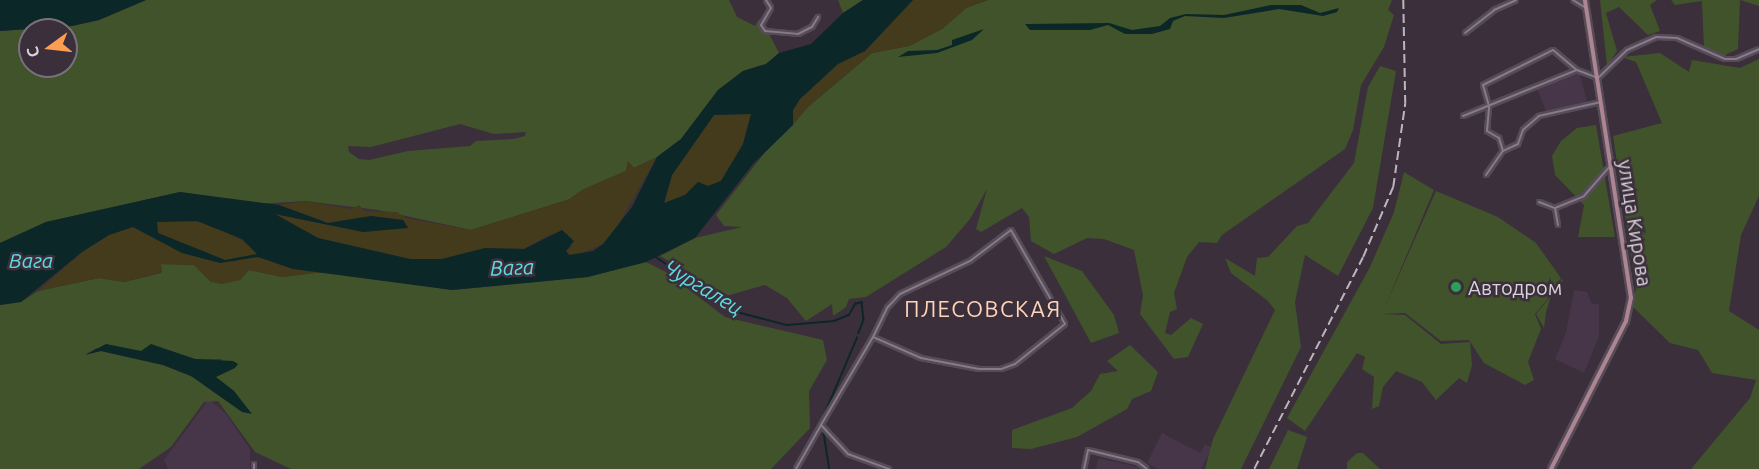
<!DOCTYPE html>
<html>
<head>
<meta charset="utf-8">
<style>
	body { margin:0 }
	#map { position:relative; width:1759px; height:469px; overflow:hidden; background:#3b2f3c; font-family:Ubuntu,sans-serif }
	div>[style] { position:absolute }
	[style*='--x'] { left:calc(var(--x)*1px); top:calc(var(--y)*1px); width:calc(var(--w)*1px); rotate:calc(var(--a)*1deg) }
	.built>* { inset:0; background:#473649 }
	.green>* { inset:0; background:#41532a }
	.sand>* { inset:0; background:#433b1b }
	.water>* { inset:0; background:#0c2728 }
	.stream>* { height:1.5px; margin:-0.75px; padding:0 0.75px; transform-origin:0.75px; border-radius:0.75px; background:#0c2728 }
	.roads { filter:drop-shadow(2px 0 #564c57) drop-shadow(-2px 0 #564c57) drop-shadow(0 2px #564c57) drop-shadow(0 -2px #564c57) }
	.minor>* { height:2px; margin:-1px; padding:0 1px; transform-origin:1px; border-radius:1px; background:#887a8a }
	.secondary>* { height:4px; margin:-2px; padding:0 2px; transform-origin:2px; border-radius:2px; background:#ac8492 }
	.rail>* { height:1.5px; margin-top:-0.75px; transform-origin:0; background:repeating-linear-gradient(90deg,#bdb4bd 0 9px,transparent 0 13.5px) }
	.dots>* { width:16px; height:16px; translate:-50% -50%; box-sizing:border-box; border:3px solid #3b2f3c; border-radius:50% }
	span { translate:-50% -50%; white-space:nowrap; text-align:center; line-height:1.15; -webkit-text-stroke:5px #3b2f3c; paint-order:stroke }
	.street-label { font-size:20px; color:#dbd3db }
	.poi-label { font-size:20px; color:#dbd3db }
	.left { translate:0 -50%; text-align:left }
	.water-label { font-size:21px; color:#5cdce1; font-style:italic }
	.quarter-label { font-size:22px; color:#ffd5b9; letter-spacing:1.5px }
	.north { position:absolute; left:18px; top:18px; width:60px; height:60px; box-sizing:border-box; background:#3b2f3c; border:2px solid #7b717c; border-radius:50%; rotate:255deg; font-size:16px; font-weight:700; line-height:24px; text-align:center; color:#dbd3db }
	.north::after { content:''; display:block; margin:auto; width:21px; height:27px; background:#fc9d54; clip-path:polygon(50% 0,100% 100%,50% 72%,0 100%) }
</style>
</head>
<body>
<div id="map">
	<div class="built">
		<i style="clip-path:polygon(1579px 72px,1588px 104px,1547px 114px,1536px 86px)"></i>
		<i style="clip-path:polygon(1574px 290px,1587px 292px,1592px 304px,1599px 304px,1599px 336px,1584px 373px,1555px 359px,1566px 333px)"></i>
		<i style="clip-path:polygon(209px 399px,226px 414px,250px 449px,250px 469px,168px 469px,164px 460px)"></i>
		<i style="clip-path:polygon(1162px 433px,1200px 453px,1205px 444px,1212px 448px,1201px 469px,1158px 469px,1147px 463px)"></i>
		<i style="clip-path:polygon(1098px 458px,1138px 467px,1138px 469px,1096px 469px)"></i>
	</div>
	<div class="green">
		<i style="clip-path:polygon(evenodd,146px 0,729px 0,737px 17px,755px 26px,759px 19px,764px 24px,779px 53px,766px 64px,743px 71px,718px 90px,681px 139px,657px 157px,634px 168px,628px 162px,626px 171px,582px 190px,570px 199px,471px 230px,378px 210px,305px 201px,257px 204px,180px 192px,46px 222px,0 243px,0 31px,72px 26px,99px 20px,146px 0,30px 30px,66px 30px,66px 66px,30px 66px,30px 30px,146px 0,460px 124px,494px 134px,526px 132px,525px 136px,513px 139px,476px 141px,470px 146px,408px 151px,369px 160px,359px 159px,349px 152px,348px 146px,371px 147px,460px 124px)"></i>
		<i style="clip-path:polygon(838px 0,863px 0,843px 13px)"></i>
		<i style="clip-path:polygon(988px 0,1392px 0,1388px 10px,1394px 15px,1384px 47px,1361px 85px,1353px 130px,1345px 149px,1222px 235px,1217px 243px,1199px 242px,1187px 257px,1174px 293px,1177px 309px,1170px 312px,1165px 333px,1171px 335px,1191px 318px,1203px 324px,1188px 357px,1174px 359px,1140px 314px,1143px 295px,1134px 250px,1104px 239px,1087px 238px,1054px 254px,1031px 241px,1029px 217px,1022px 208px,981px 232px,976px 229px,987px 189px,970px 219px,946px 247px,866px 297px,849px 299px,846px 307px,833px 316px,832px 304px,806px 321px,787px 298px,765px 285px,719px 298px,689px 272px,660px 256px,695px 238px,742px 227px,724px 226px,716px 215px,769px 147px,809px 106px,872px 53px,909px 46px,942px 29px,966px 8px)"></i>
		<i style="clip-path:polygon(1600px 0,1657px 0,1650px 5px,1660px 31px,1648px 35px,1619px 7px,1606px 13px,1617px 51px,1607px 66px)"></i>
		<i style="clip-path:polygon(1671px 0,1759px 0,1759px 6px,1740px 0,1738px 49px,1725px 55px,1704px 48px,1702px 1px,1675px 5px)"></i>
		<i style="clip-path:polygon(1660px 53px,1689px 72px,1692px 60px,1740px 68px,1759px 59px,1759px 196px,1741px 235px,1729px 311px,1759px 330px,1759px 469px,1691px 469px,1750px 398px,1756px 380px,1712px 373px,1698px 350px,1670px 343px,1632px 306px,1636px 289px,1613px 136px,1662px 123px,1636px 62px,1622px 57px)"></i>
		<i style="clip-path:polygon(1380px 66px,1396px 71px,1373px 208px,1338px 276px,1305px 255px,1295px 302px,1301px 347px,1241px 469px,1205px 469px,1213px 439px,1275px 310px,1268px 301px,1231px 273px,1225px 258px,1255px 276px,1257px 258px,1268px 257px,1297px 226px,1308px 223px,1354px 163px,1368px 87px)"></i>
		<i style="clip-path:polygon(1596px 125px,1615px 237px,1578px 237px,1584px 205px,1555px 175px,1552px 156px,1561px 141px,1577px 128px)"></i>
		<i style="clip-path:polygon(1404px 172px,1434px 190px,1384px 309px,1436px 191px,1498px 217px,1536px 243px,1563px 281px,1535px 314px,1541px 329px,1528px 362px,1534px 380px,1525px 385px,1484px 363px,1469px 340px,1441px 341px,1405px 313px,1382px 314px,1405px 315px,1441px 344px,1470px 342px,1472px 365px,1467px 383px,1459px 378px,1436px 400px,1422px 382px,1396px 371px,1383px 387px,1379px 406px,1372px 409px,1374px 377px,1362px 369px,1365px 357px,1357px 353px,1305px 431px,1287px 418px,1370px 267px,1394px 212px)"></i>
		<i style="clip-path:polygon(1044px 256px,1082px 271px,1114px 315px,1119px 333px,1091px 343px)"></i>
		<i style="clip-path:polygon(evenodd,646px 262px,666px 272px,725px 317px,823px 340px,827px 360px,809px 391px,810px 428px,771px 469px,291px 469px,255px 452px,218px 401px,204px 402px,171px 447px,139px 469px,0 469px,0 305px,21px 302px,38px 291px,99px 278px,124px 282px,161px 273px,160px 264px,194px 265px,211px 282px,240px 280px,249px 270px,282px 277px,331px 271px,452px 290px,587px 277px,646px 262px,151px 345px,195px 359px,221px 359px,225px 370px,215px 377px,234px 391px,228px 400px,191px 376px,163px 365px,101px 351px,86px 354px,97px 348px,142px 351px,151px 345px)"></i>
		<i style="clip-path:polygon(1551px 296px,1546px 312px,1544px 328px,1536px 314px)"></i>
		<i style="clip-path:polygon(1130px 345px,1158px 372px,1151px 391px,1132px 399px,1127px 409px,1077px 437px,1031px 449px,1012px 448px,1012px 430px,1072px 408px,1091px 391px,1100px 374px,1118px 371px,1107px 361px)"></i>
		<i style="clip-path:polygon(1288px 430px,1307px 437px,1297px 469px,1269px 469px)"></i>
		<i style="clip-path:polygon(1357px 453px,1363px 453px,1380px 469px,1347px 469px,1347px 462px)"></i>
	</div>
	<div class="sand">
		<i style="clip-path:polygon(913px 0,988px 0,966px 8px,942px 29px,909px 46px,872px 53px,809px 106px,793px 125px,793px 110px,800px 99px,838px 64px,865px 51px)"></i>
		<i style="clip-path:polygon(751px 114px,743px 144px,721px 181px,708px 186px,698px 182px,685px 195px,664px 204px,672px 175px,714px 115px)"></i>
		<i style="clip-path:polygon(657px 157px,616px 229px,603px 244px,573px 257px,566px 251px,572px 246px,551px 234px,524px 249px,485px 248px,442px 259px,410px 259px,318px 238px,274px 214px,363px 232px,408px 227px,403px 220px,371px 216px,328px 223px,279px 205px,305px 201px,351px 209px,359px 205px,365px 211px,397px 212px,406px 218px,471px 230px,570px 199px,582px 190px,626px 171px,628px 161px,634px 168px)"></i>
		<i style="clip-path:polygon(186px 221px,210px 223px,254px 247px,257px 254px,225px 260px,158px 233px,157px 222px)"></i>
		<i style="clip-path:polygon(133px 227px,182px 253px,235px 262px,244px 256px,259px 257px,293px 269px,331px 271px,282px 277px,249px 270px,240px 280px,222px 284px,211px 282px,194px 265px,161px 264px,162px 272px,124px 282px,99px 278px,38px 291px,82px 252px,109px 235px)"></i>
	</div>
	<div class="water">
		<i style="clip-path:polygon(0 0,146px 0,99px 20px,72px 26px,0 31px)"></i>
		<i style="clip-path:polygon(evenodd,863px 0,913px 0,865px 51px,838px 64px,800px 99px,793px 110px,793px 125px,753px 164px,695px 238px,646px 262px,588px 277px,452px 290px,293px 269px,258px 257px,220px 263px,182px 253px,133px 227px,109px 235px,82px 252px,21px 302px,0 305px,0 243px,46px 222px,180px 192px,279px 205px,328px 223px,371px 216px,403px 220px,408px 228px,363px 232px,275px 214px,318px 238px,410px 259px,442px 259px,485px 248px,524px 249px,562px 230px,574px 241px,566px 251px,569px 255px,593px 251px,603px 244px,632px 207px,657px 157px,681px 139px,718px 90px,743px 71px,766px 64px,779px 53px,811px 44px,843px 13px,863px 0,751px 114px,743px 144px,721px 181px,708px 186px,698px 182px,685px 195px,664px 203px,672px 175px,714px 115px,751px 114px,863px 0,197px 221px,242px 239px,257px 254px,225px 260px,158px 233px,157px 222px,197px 221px)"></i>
		<i style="clip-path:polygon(1271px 5px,1301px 5px,1320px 13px,1339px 8px,1337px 12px,1323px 16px,1279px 9px,1224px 18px,1185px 16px,1173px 21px,1170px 29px,1152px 34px,1125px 34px,1108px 25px,1090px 30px,1030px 30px,1025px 24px,1109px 23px,1132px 30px,1160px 26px,1170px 18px,1186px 14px,1224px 15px)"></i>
		<i style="clip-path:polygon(984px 29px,972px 40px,937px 53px,898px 57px,908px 51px,937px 50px,952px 45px,952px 40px)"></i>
		<i style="clip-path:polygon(106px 344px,141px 351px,151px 344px,195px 359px,233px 361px,238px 364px,235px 368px,216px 377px,234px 391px,252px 414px,242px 412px,191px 376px,163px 365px,101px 351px,85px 355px)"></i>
	</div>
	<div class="stream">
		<i style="--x:656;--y:257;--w:98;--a:34.2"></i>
		<i style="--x:737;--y:312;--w:52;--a:14.6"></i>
		<i style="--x:787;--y:325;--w:47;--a:-4.9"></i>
		<i style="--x:834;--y:321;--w:16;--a:-22"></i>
		<i style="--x:849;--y:315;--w:13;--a:-61"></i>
		<i style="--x:855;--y:304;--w:7;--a:-16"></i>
		<i style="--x:862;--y:302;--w:18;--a:84"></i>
		<i style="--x:864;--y:320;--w:14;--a:111"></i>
		<i style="--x:819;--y:427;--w:97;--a:-66.9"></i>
		<i style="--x:824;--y:433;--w:36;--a:81"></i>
	</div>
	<div class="roads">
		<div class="minor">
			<i style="--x:766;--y:0;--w:9;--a:58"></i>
			<i style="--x:771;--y:8;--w:20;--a:120"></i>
			<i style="--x:761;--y:25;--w:7;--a:56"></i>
			<i style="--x:765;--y:31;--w:33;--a:5"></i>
			<i style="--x:798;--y:34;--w:16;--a:-27"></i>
			<i style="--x:812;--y:27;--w:12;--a:-59"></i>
			<i style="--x:1573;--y:0;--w:15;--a:32"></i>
			<i style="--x:1465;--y:33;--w:37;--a:-38"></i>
			<i style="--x:1494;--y:10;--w:24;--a:-24"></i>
			<i style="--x:1601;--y:102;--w:64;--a:167.3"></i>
			<i style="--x:1539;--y:116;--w:21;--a:139"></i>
			<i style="--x:1523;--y:130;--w:15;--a:110"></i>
			<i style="--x:1518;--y:144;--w:17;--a:155"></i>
			<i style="--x:1503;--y:151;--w:14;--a:-107"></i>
			<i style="--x:1499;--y:138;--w:14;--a:-150"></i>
			<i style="--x:1487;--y:131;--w:25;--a:-85"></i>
			<i style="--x:1489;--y:106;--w:22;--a:-106"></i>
			<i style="--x:1483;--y:85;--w:78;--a:-26.6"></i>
			<i style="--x:1553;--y:50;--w:31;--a:40"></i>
			<i style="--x:1577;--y:70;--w:22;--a:21"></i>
			<i style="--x:1598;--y:78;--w:40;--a:-44"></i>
			<i style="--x:1627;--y:50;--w:32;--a:-24"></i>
			<i style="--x:1656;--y:37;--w:21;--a:3"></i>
			<i style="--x:1677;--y:38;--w:52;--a:23.6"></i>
			<i style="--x:1725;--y:59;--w:11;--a:0"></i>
			<i style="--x:1736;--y:59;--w:25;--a:-23"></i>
			<i style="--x:1463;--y:116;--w:123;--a:-22"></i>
			<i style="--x:1486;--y:175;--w:29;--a:-55"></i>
			<i style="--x:1539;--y:202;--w:17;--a:21"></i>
			<i style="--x:1558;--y:225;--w:17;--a:-100"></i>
			<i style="--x:1555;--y:208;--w:31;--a:-22"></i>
			<i style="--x:1584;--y:196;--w:38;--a:-49"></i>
			<i style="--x:873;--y:337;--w:32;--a:-64"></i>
			<i style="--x:887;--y:308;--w:19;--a:-47"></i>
			<i style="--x:900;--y:294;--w:77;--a:-25.2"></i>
			<i style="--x:970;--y:261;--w:51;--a:-37.1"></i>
			<i style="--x:1011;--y:230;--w:108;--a:60.1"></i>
			<i style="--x:1065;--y:324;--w:64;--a:141.3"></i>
			<i style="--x:1015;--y:364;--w:15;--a:160"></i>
			<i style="--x:1001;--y:369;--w:22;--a:180"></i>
			<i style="--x:979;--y:369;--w:59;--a:-169.3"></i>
			<i style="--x:921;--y:358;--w:52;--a:-156.4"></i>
			<i style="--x:873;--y:337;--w:102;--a:120.6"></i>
			<i style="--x:821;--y:425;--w:40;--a:47"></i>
			<i style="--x:848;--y:454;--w:44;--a:20.1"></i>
			<i style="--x:254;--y:469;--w:5;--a:-90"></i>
			<i style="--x:796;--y:469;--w:51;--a:-60.4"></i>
			<i style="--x:1084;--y:469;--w:19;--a:-78"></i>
			<i style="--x:1088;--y:450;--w:51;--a:13.5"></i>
			<i style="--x:1138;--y:462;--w:11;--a:38"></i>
		</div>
		<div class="secondary">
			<i style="--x:1551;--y:469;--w:166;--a:-63.1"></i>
			<i style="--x:1626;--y:321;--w:24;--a:-78"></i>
			<i style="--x:1631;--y:298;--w:302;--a:-98.8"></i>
		</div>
	</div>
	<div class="rail">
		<i style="--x:1254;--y:469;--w:238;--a:-62.8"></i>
		<i style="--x:1363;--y:257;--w:76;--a:-66.8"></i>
		<i style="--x:1393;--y:187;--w:84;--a:-81.8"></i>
		<i style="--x:1405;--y:104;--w:104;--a:-91.1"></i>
	</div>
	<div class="dots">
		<i style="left:1456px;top:287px;background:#2e9e5b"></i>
	</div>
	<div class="street-label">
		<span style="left:1635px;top:223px;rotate:81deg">улица Кирова</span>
	</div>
	<div class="poi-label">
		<span class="left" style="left:1468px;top:287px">Автодром</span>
	</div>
	<div class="water-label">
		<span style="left:31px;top:260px">Вага</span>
		<span style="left:512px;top:267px;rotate:-2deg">Вага</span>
		<span style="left:704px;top:287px;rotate:31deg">Чургалец</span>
	</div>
	<div class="quarter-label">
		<span style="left:983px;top:309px">ПЛЕСОВСКАЯ</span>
	</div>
	<div class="north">С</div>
</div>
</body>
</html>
